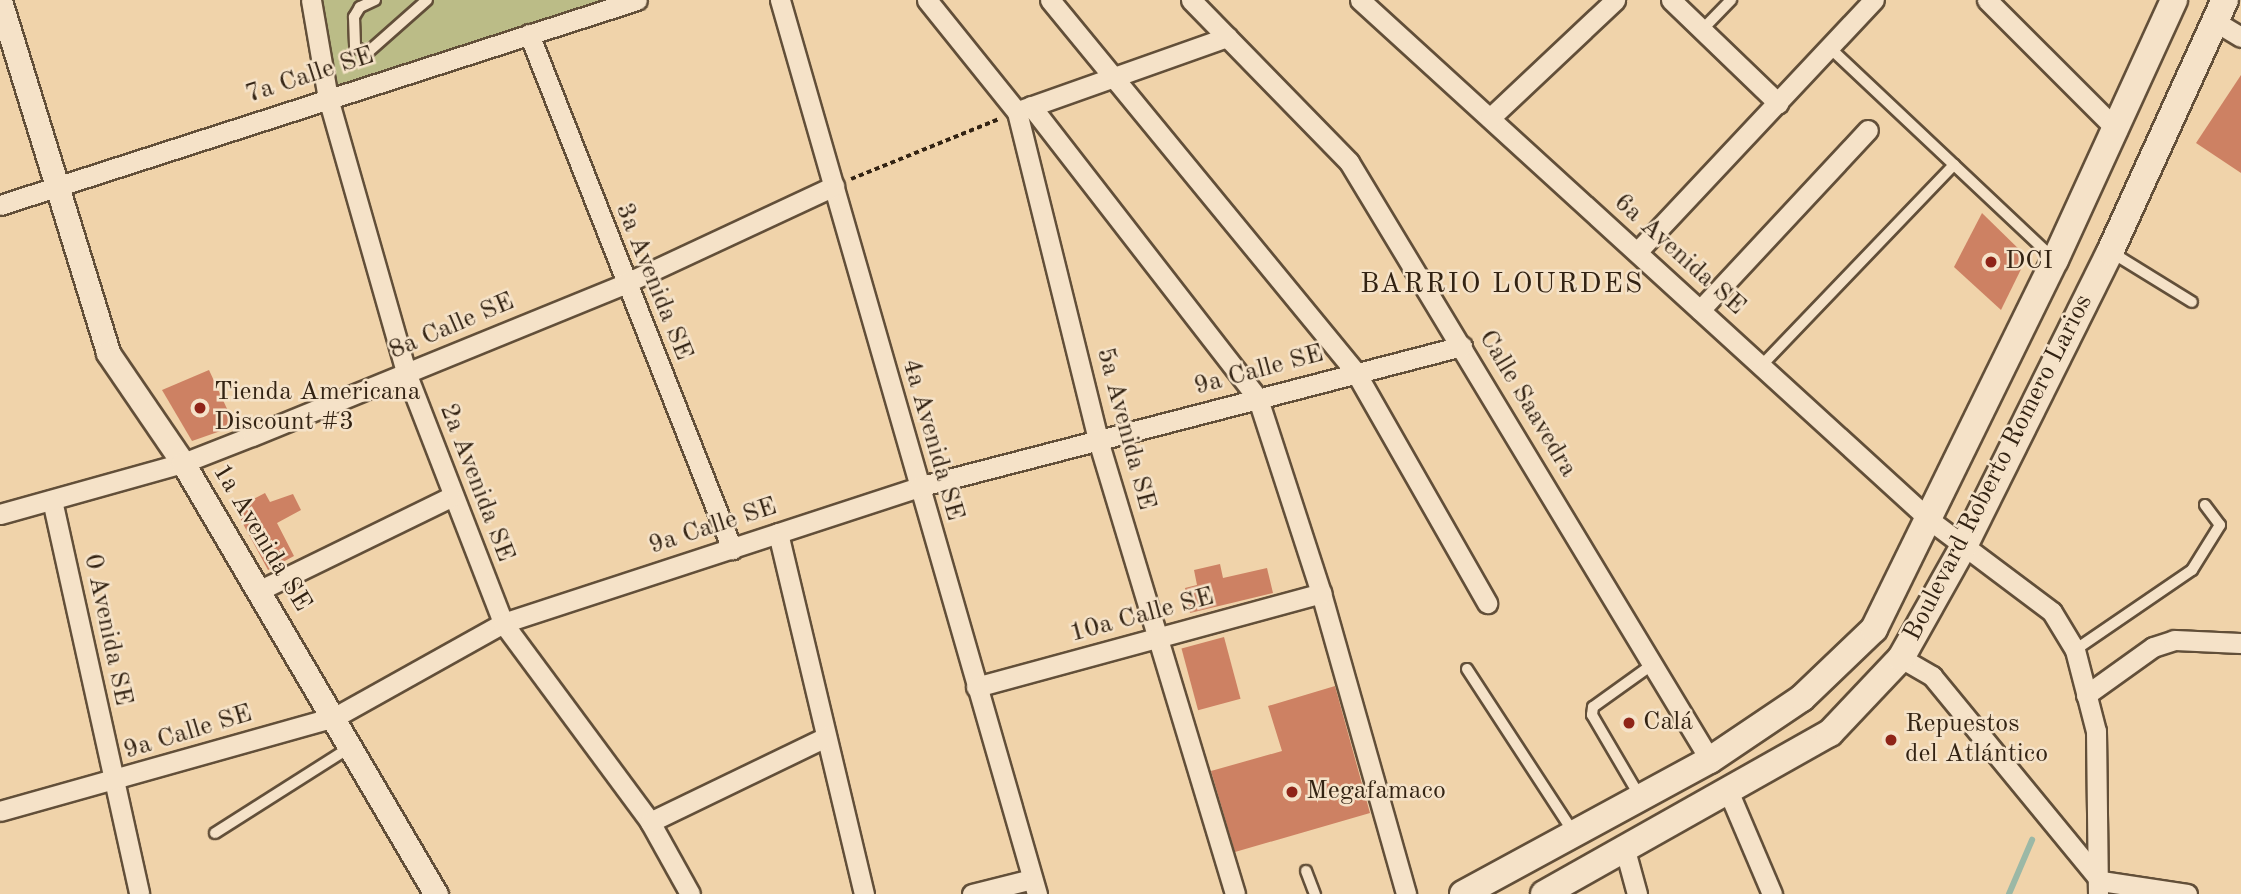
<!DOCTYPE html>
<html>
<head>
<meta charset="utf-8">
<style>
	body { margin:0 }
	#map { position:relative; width:2241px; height:894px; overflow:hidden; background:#f0d3aa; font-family:"Old Standard TT",serif }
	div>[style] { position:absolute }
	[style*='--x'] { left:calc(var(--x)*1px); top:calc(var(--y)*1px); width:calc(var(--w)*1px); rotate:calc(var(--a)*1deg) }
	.green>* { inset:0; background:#bbbc87 }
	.stream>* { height:6px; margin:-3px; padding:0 3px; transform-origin:3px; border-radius:3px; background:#9bb8a6 }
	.building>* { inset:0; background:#cd8163; transform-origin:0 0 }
	.path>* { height:3.5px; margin-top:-1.75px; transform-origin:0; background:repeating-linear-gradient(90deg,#332313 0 5px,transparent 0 8.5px) }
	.roads { filter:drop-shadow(2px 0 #624f39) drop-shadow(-2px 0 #624f39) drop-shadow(0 2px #624f39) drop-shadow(0 -2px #624f39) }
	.service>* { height:10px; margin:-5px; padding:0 5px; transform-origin:5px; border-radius:5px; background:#f5e2c8 }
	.minor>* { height:19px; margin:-9.5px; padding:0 9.5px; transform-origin:9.5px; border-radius:9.5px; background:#f5e2c8 }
	.tertiary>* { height:23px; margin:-11.5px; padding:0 11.5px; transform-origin:11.5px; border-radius:11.5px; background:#f5e2c8 }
	.secondary>* { height:26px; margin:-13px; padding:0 13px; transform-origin:13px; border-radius:13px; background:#f5e2c8 }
	.dots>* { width:19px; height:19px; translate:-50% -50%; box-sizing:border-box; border:4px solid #f5e2c8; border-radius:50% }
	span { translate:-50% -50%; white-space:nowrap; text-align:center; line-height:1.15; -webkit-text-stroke:5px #f5e2c8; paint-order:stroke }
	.street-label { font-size:26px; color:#332313 }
	.poi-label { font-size:26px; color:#332313 }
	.left { translate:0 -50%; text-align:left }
	.neighbourhood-label { font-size:28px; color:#332313; letter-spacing:2px }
</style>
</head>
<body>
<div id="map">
	<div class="green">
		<i style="clip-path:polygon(321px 0,621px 0,338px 90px)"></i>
	</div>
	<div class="stream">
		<i style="--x:2009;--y:894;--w:59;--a:-66.9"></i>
	</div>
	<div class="building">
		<i style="clip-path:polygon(2241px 75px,2241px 173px,2196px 143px)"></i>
		<i style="clip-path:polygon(1982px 213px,2027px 257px,2001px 310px,1954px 267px)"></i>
		<i style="clip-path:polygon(209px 370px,235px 426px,192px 441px,162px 390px)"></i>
		<i style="clip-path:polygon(265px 493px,270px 502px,293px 494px,301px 510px,277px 523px,294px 556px,268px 570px,235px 509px)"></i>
		<i style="clip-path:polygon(1220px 564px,1223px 578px,1267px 568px,1273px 593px,1190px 613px,1185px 588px,1197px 585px,1194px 570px)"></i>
		<i style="left:1224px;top:637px;width:64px;height:44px;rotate:75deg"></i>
		<i style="clip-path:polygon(1335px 686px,1370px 813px,1235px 852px,1211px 771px,1282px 751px,1268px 706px)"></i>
	</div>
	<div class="path">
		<i style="--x:851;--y:179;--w:160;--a:-22.1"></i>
	</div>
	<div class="roads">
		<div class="service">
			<i style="--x:375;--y:0;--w:17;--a:155"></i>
			<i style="--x:360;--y:7;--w:12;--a:121"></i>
			<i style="--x:354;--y:17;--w:30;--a:88"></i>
			<i style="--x:355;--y:47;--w:13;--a:27"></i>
			<i style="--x:367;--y:53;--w:80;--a:-41.5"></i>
			<i style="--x:1702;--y:30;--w:42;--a:-46"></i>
			<i style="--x:1830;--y:48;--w:308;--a:43.3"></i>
			<i style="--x:2111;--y:252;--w:95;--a:31.7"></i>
			<i style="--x:1761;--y:366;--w:279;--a:-46.2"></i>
			<i style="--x:2075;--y:650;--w:142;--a:-34.4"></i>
			<i style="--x:2192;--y:570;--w:53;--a:-58.1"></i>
			<i style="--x:2220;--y:525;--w:25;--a:-127"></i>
			<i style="--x:1467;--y:669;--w:196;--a:56.9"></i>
			<i style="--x:1639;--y:795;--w:93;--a:-120.4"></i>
			<i style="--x:1592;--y:715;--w:8;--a:-83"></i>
			<i style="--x:1593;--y:707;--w:74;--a:-35.6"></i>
			<i style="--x:215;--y:833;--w:162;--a:-32.4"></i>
			<i style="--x:1306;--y:871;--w:25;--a:69"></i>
		</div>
		<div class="minor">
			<i style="--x:311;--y:0;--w:99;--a:80.2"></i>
			<i style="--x:328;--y:98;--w:288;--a:74.1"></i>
			<i style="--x:407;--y:375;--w:266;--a:68.8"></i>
			<i style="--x:503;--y:623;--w:247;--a:53.5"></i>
			<i style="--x:650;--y:822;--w:82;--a:60.9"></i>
			<i style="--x:780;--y:0;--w:930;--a:73.96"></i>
			<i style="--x:927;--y:0;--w:144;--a:51.2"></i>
			<i style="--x:1017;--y:112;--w:338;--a:76.1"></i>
			<i style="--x:1098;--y:440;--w:474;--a:73.2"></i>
			<i style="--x:1050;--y:0;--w:482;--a:50.6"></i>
			<i style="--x:1356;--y:373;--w:265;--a:60.3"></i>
			<i style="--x:1191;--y:0;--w:226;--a:45.7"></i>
			<i style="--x:1349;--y:162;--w:699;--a:58.88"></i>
			<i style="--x:1360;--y:0;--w:773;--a:42.38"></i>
			<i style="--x:1931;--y:521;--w:151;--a:36.9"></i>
			<i style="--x:2052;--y:612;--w:44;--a:58.8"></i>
			<i style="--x:2075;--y:650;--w:84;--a:75.5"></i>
			<i style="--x:2096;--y:731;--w:163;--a:89.3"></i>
			<i style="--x:1671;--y:0;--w:149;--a:43.9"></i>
			<i style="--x:1987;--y:0;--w:184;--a:45"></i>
			<i style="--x:2216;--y:22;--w:29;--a:31"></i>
			<i style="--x:529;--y:34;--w:554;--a:68.49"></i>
			<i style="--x:1031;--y:106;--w:371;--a:52.2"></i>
			<i style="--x:1258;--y:399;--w:204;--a:72"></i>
			<i style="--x:1321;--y:593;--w:313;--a:74.2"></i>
			<i style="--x:1021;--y:110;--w:219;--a:-19.5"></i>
			<i style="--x:1490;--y:118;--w:172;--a:-43.3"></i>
			<i style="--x:0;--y:205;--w:669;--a:-17.84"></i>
			<i style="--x:1637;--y:252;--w:346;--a:-46.8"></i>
			<i style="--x:1700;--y:310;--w:246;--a:-47"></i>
			<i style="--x:52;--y:500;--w:403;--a:77.5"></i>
			<i style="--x:0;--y:514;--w:190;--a:-15.6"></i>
			<i style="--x:183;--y:463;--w:74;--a:-21.4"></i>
			<i style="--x:252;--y:436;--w:402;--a:-22.2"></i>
			<i style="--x:624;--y:284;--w:232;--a:-25"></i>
			<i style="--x:778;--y:533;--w:371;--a:76.6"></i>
			<i style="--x:260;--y:590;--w:212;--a:-26"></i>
			<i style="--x:1901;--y:658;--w:36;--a:30"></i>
			<i style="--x:1932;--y:676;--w:268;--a:50.6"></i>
			<i style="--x:976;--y:687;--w:358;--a:-15.2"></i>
			<i style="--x:2086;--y:695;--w:82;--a:-35.6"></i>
			<i style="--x:2153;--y:647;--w:22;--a:-18"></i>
			<i style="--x:2174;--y:640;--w:67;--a:2.6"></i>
			<i style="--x:1729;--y:793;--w:110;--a:66.9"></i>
			<i style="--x:0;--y:811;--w:348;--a:-15.7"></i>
			<i style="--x:335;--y:717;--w:193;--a:-29.2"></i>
			<i style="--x:503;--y:623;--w:437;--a:-18.1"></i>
			<i style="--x:918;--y:487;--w:562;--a:-14.53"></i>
			<i style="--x:650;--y:822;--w:195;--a:-25.8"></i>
			<i style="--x:1625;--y:850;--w:46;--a:74.7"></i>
			<i style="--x:2101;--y:881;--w:87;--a:8.6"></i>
			<i style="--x:972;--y:894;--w:62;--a:-14"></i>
		</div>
		<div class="tertiary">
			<i style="--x:0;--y:1;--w:368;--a:72.9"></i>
			<i style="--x:108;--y:353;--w:133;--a:55.7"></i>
			<i style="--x:183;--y:463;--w:500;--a:59.6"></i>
		</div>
		<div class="secondary">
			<i style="--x:1463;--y:894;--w:281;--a:-28.5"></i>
			<i style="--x:1710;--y:760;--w:111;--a:-34"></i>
			<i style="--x:1802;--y:698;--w:100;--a:-43.8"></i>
			<i style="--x:1874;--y:629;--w:411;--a:-63.9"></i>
			<i style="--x:2055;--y:260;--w:286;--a:-65.4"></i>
			<i style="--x:1544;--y:894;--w:328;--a:-29.4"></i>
			<i style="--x:1830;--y:733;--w:103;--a:-46.6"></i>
			<i style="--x:1901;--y:658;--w:131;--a:-60.7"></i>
			<i style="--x:1965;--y:544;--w:326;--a:-63.6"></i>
			<i style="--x:2110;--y:252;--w:277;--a:-65.5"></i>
		</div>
	</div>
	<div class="dots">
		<i style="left:1991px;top:262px;background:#8f2418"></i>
		<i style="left:200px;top:408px;background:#8f2418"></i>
		<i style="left:1629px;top:723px;background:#8f2418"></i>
		<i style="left:1891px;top:740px;background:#8f2418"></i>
		<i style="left:1292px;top:792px;background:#8f2418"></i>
	</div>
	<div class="street-label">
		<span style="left:310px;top:76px;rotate:-18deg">7a Calle SE</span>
		<span style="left:1679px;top:255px;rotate:42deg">6a Avenida SE</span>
		<span style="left:653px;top:282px;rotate:68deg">3a Avenida SE</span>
		<span style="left:452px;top:327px;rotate:-23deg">8a Calle SE</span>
		<span style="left:1259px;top:371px;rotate:-15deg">9a Calle SE</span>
		<span style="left:1527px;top:404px;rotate:59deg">Calle Saavedra</span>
		<span style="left:1125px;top:429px;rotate:75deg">5a Avenida SE</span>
		<span style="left:932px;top:440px;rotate:74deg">4a Avenida SE</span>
		<span style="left:1999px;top:468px;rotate:-63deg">Boulevard Roberto Romero Larios</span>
		<span style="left:476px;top:483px;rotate:69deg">2a Avenida SE</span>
		<span style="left:713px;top:527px;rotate:-18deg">9a Calle SE</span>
		<span style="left:261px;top:538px;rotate:59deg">1a Avenida SE</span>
		<span style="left:1142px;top:616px;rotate:-15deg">10a Calle SE</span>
		<span style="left:107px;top:630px;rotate:78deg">0 Avenida SE</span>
		<span style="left:188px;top:733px;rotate:-17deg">9a Calle SE</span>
	</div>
	<div class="poi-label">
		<span class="left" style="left:2005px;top:262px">DCI</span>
		<span class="left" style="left:214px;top:408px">Tienda Americana<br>Discount #3</span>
		<span class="left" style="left:1643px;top:723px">Calá</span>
		<span class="left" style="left:1905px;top:740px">Repuestos<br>del Atlántico</span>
		<span class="left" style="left:1306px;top:792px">Megafamaco</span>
	</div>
	<div class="neighbourhood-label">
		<span style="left:1502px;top:285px">BARRIO LOURDES</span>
	</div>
</div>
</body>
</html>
